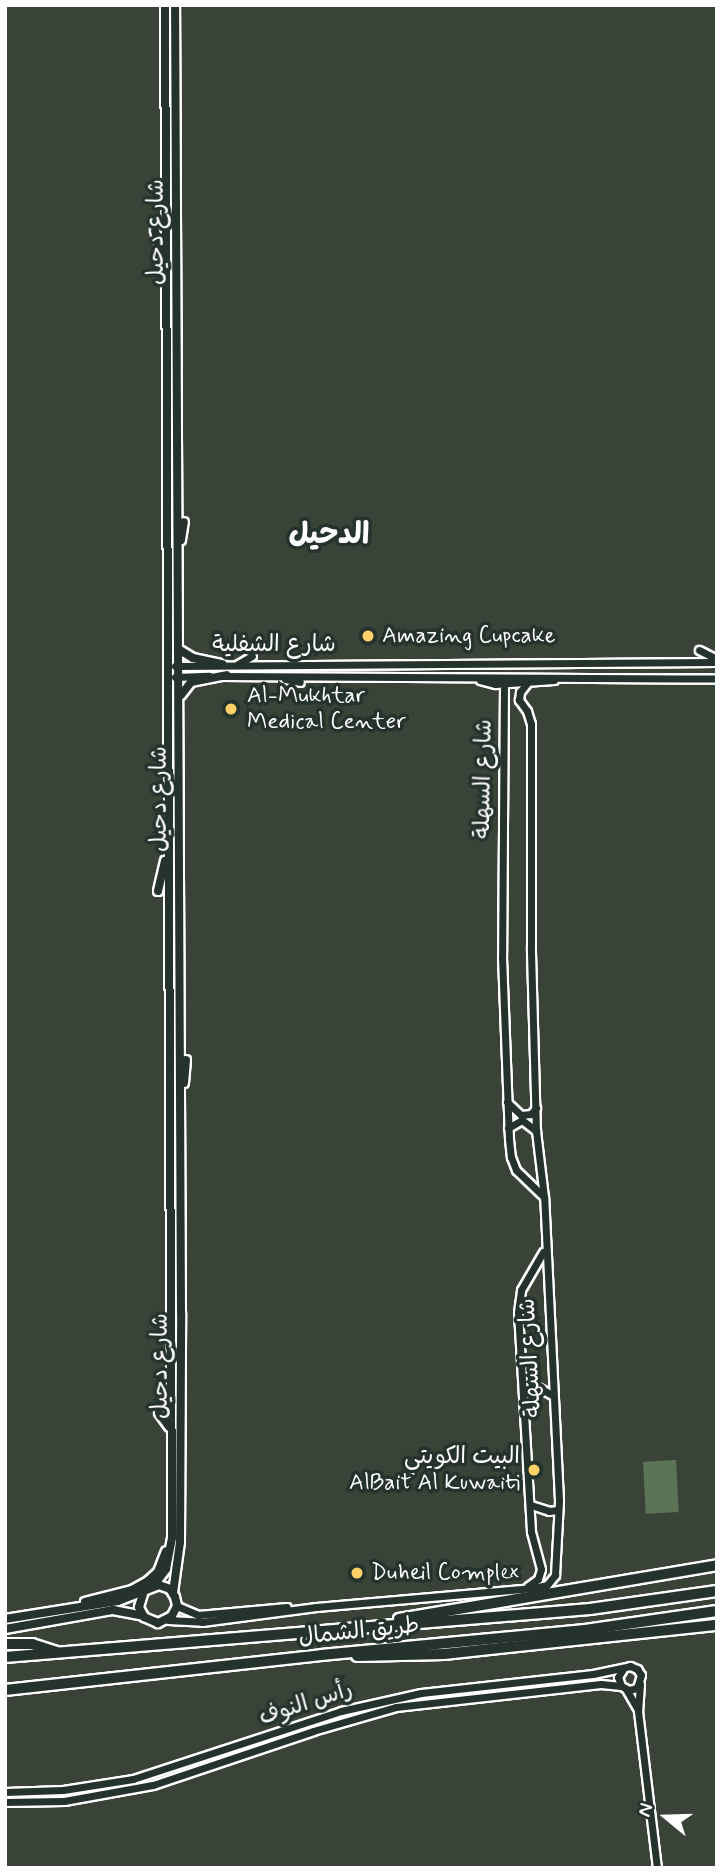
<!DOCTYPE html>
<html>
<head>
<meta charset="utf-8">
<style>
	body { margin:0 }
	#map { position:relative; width:722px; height:1873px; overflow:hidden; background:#3a4338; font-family:Mynerve,"Playpen Sans Arabic",sans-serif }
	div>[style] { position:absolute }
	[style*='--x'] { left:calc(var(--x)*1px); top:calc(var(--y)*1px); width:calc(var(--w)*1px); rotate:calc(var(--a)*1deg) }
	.green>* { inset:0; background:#5c7358; transform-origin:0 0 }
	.roads { filter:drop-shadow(2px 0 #fff) drop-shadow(-2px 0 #fff) drop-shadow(0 2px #fff) drop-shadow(0 -2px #fff) }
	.tertiary>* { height:7px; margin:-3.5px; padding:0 3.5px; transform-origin:3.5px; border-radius:3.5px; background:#26332d }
	.secondary>* { height:8px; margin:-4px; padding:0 4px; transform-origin:4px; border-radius:4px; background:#26332d }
	.motorway>* { height:10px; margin:-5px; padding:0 5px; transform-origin:5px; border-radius:5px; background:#26332d }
	.dots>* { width:19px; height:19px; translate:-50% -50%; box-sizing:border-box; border:4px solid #26332d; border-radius:50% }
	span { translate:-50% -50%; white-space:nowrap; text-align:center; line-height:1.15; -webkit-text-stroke:7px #26332d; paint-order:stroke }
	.street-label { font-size:23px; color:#fff }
	.poi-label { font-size:23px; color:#fff }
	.left { translate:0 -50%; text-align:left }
	.right { translate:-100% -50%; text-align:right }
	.district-label { font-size:30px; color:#fff; font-weight:700 }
	.frame { position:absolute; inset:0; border:7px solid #fff; pointer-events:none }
	.north { position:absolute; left:631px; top:1782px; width:70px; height:70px; -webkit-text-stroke:5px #26332d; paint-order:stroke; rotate:289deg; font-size:19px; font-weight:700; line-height:28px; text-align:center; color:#fff }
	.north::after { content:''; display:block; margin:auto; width:24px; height:32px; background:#fff; clip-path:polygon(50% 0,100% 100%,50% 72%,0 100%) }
</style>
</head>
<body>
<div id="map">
	<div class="green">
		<i style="left:676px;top:1460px;width:52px;height:33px;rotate:87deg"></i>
	</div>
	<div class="roads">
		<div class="tertiary">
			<i style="--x:699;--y:650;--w:20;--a:27"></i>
			<i style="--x:238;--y:664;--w:16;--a:-30"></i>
			<i style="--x:175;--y:666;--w:542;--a:-0.42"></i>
			<i style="--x:220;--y:676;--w:497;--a:0.3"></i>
			<i style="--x:175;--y:677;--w:34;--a:-2"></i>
			<i style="--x:285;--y:679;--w:15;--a:11"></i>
			<i style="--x:480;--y:680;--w:16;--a:15"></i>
			<i style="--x:495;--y:684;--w:59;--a:-3.9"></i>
			<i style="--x:504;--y:684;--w:273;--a:90.4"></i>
			<i style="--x:502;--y:957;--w:182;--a:87.8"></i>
			<i style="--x:509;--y:1139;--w:18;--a:84"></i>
			<i style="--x:511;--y:1157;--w:14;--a:69"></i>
			<i style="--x:516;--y:1170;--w:39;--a:44"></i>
			<i style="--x:507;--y:1102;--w:19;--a:43"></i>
			<i style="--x:521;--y:1115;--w:10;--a:-6"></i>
			<i style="--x:531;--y:1114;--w:8;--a:-50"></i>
			<i style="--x:508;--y:1128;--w:16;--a:-30"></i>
			<i style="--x:522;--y:1120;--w:18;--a:38"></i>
			<i style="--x:523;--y:1395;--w:15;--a:-42"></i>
			<i style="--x:534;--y:1385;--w:21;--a:29"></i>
			<i style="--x:531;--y:1505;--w:19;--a:18"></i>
			<i style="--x:549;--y:1511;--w:9;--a:-6"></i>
			<i style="--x:528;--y:1586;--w:12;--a:-35"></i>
			<i style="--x:538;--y:1579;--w:10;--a:-73"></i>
			<i style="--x:541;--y:1569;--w:39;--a:-105"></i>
			<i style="--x:531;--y:1531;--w:219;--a:-93.4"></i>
			<i style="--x:518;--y:1312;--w:22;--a:-82"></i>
			<i style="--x:521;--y:1290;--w:44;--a:-59.9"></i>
			<i style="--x:177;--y:1606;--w:23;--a:23"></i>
			<i style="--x:198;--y:1615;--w:89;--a:-5.1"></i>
			<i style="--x:168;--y:1620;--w:34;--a:3"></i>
			<i style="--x:202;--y:1622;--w:115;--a:-7.5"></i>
			<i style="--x:316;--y:1607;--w:218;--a:-5"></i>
			<i style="--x:533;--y:1588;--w:14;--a:-12"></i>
			<i style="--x:547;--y:1585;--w:13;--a:-51"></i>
			<i style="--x:555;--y:1575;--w:75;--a:-86.9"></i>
			<i style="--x:559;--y:1500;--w:303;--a:-92.8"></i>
			<i style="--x:544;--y:1197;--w:66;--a:-96.9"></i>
			<i style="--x:536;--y:1131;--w:184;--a:-91.6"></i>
			<i style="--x:531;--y:947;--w:223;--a:-90"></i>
			<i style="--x:531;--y:724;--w:14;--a:-107"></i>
			<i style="--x:527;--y:711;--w:14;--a:-126"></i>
			<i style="--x:519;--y:700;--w:8;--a:-83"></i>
			<i style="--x:520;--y:692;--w:11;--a:-52"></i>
			<i style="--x:640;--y:1684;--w:27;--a:94"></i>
			<i style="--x:638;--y:1711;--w:158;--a:83.1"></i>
			<i style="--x:626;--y:1689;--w:24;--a:60"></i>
			<i style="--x:5;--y:1792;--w:58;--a:-2"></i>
			<i style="--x:63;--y:1790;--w:71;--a:-8.9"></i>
			<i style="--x:133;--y:1779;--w:219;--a:-18.1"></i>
			<i style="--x:341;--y:1711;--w:82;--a:-12.7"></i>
			<i style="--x:421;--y:1693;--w:173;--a:-6.3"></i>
			<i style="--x:593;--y:1674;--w:38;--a:-12"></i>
			<i style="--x:630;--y:1666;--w:8;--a:23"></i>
			<i style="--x:637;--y:1669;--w:7;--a:56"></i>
			<i style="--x:641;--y:1675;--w:14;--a:107"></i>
			<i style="--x:637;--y:1688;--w:8;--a:166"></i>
			<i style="--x:629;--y:1690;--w:9;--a:-153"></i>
			<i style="--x:621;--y:1686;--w:9;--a:-108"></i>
			<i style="--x:618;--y:1677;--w:9;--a:-58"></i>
			<i style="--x:5;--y:1802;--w:59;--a:-1"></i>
			<i style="--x:64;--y:1801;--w:90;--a:-10.2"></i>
			<i style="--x:153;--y:1785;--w:169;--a:-18.6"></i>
			<i style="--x:313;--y:1731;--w:86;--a:-16.1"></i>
			<i style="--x:396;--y:1707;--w:206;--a:-6.4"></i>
			<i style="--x:601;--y:1684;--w:20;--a:6"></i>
		</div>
		<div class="secondary">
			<i style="--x:155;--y:231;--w:25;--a:72"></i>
			<i style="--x:181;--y:540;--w:18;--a:-81"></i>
			<i style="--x:178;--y:649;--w:17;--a:31"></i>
			<i style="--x:193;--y:658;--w:30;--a:12"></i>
			<i style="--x:181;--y:695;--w:16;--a:-52"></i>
			<i style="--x:191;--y:682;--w:36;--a:-11"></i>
			<i style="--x:158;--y:891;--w:31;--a:-77"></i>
			<i style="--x:184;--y:1083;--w:23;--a:-85"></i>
			<i style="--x:159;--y:1413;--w:17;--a:54"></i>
			<i style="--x:154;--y:1585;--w:20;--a:-53"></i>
			<i style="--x:166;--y:1569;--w:33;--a:-79"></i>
			<i style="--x:172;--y:1537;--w:1532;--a:-90.26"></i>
			<i style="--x:173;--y:1593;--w:51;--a:-82.2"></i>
			<i style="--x:180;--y:1542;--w:229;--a:-89.7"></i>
			<i style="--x:181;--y:1313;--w:1308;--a:-90.26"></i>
			<i style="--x:85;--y:1602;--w:49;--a:-14.3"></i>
			<i style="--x:132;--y:1590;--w:18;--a:-29"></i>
			<i style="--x:148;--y:1581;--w:13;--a:-42"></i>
			<i style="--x:158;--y:1572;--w:22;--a:-69"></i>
			<i style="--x:5;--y:1619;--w:114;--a:-9.1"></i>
			<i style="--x:118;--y:1601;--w:44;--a:-21.3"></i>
			<i style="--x:159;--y:1585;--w:12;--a:20"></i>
			<i style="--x:170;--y:1589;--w:9;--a:58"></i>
			<i style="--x:175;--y:1597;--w:9;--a:77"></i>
			<i style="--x:177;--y:1606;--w:11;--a:117"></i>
			<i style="--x:172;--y:1616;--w:16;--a:153"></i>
			<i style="--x:158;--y:1623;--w:15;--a:-157"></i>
			<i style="--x:144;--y:1617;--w:11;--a:-117"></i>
			<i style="--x:139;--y:1607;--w:17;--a:-73"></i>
			<i style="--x:5;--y:1629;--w:110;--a:-10"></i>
			<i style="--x:113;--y:1610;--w:31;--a:11"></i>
		</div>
		<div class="motorway">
			<i style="--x:399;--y:1619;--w:323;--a:-9.6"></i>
			<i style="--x:5;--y:1644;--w:27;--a:0"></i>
			<i style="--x:32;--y:1644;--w:26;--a:18"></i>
			<i style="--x:357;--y:1656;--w:87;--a:-1.3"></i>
			<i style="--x:444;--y:1654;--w:275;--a:-6.1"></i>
			<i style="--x:5;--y:1657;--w:587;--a:-4.69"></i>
			<i style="--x:590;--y:1609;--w:128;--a:-8.1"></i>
			<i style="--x:5;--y:1690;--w:318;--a:-6.3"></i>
			<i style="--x:321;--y:1655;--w:265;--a:-5.4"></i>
			<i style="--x:585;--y:1630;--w:133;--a:-8.2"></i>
		</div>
	</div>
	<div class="dots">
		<i style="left:368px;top:636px;background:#ffd166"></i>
		<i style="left:231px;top:709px;background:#ffd166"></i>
		<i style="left:534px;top:1470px;background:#ffd166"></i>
		<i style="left:357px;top:1573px;background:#ffd166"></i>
	</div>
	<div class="street-label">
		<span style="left:157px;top:232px;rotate:-90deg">شارع دحيل</span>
		<span style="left:274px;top:645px">شارع الشفلية</span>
		<span style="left:484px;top:779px;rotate:-89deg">شارع السهلة</span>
		<span style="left:160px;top:799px;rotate:-90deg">شارع دحيل</span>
		<span style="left:531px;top:1358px;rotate:-93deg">شارع السهلة</span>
		<span style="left:161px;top:1366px;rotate:-90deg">شارع دحيل</span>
		<span style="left:359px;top:1632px;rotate:-6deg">طريق الشمال</span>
		<span style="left:306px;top:1704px;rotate:-18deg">رأس النوف</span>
	</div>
	<div class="poi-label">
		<span class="left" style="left:382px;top:636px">Amazing Cupcake</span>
		<span class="left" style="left:247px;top:709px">Al-Mukhtar<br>Medical Center</span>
		<span class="right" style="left:520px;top:1470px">البيت الكويتي<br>AlBait Al Kuwaiti</span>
		<span class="left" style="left:371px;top:1573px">Duheil Complex</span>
	</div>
	<div class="district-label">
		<span style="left:329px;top:535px">الدحيل</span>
	</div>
	<div class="frame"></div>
	<div class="north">N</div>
</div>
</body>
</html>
